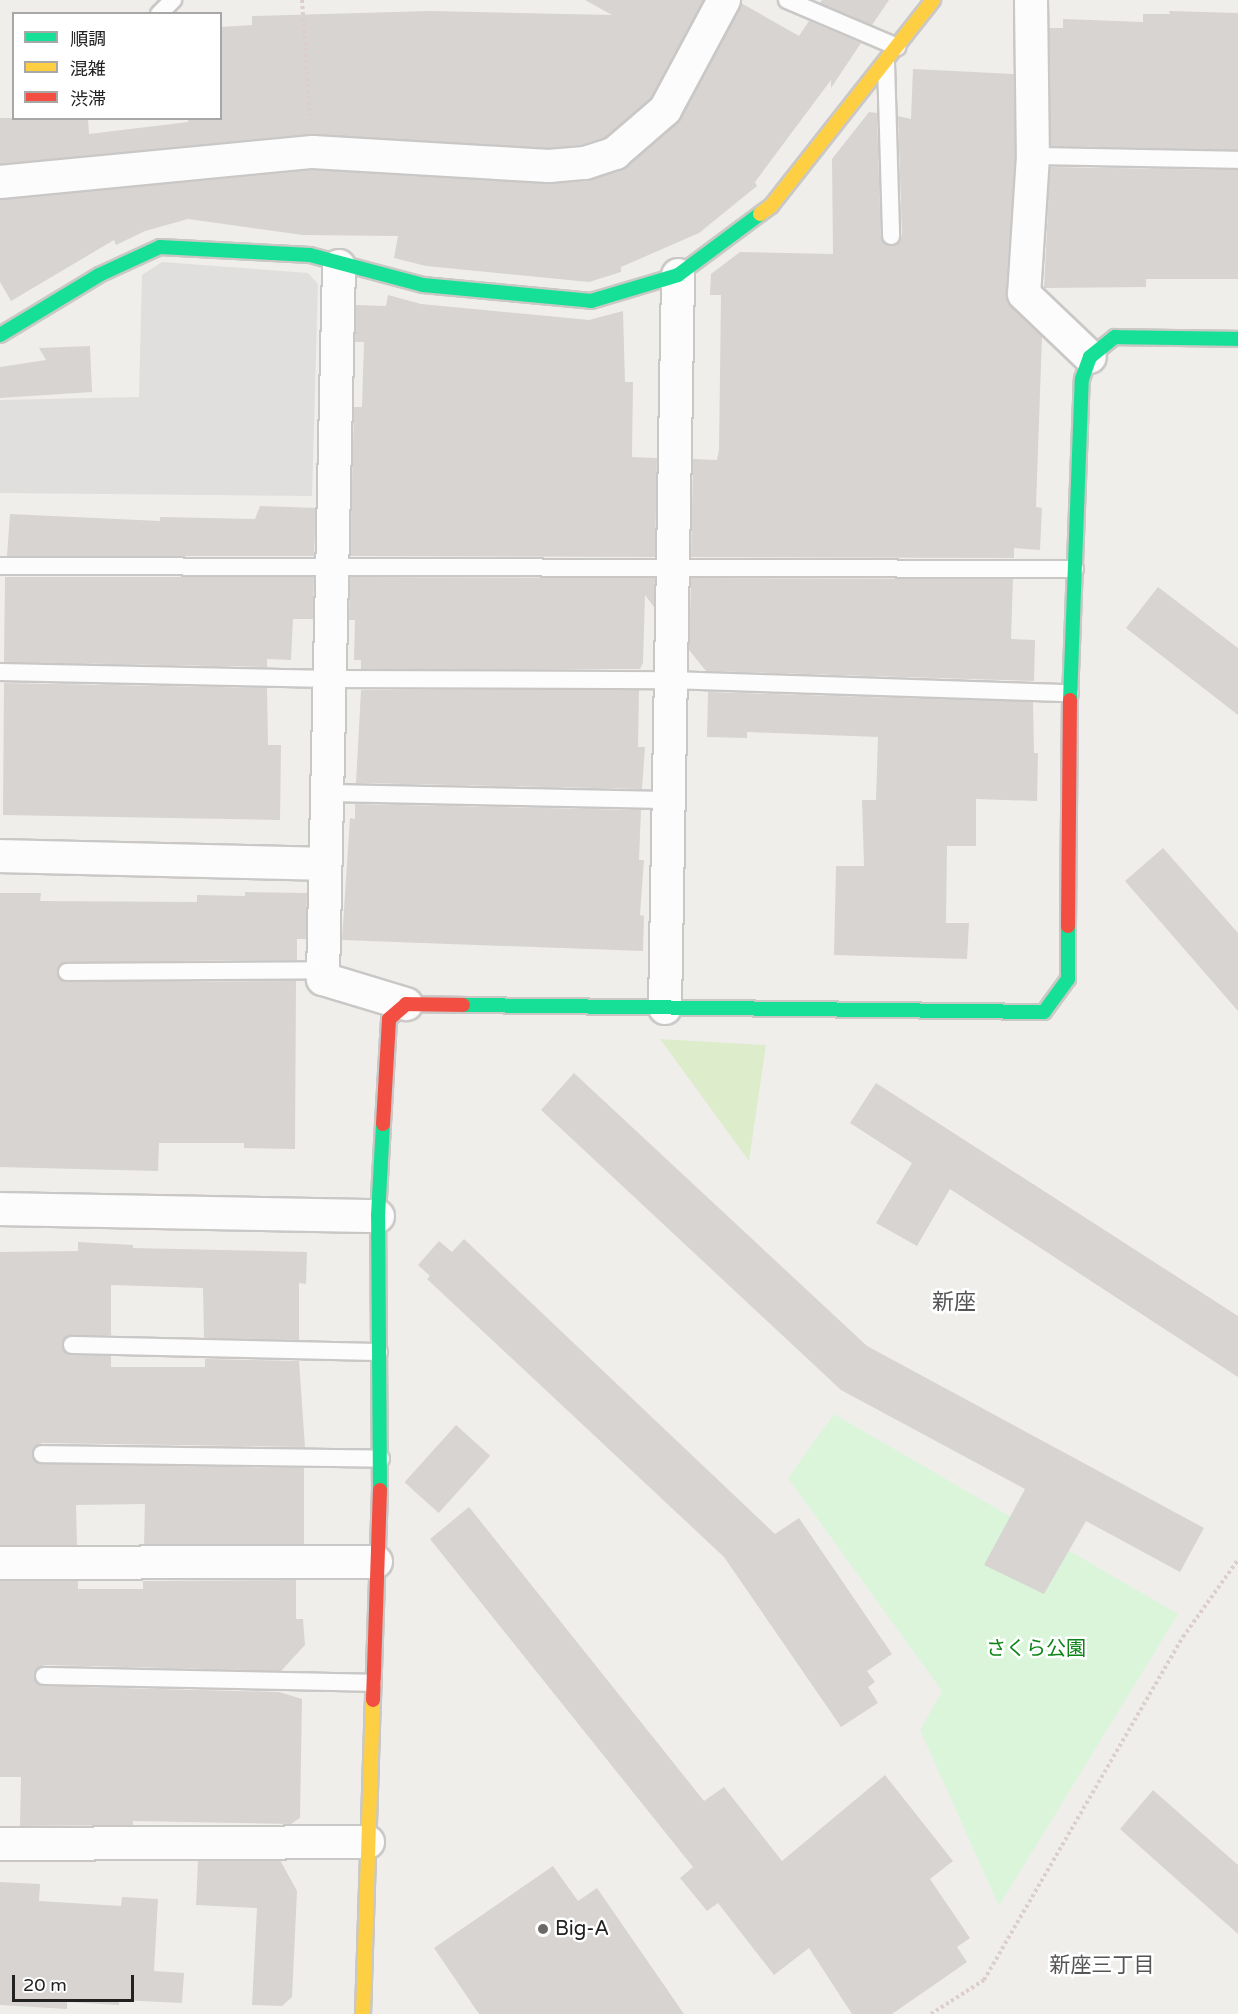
<!DOCTYPE html>
<html>
<head>
<meta charset="utf-8">
<style>
	body { margin:0 }
	#map { position:relative; width:1238px; height:2014px; overflow:hidden; background:#f0eeeb; font-family:"Varela Round","Noto Sans JP",sans-serif }
	div>[style] { position:absolute }
	[style*='--x'] { left:calc(var(--x)*1px); top:calc(var(--y)*1px); width:calc(var(--w)*1px); rotate:calc(var(--a)*1deg) }
	.grass>* { inset:0; background:#ddeccb }
	.park>* { inset:0; background:#daf5da }
	.parking>* { inset:0; background:#e0dfde }
	.building>* { inset:0; background:#d7d4d2; transform-origin:0 0 }
	.path>* { height:4px; margin-top:-2px; transform-origin:0; background:repeating-linear-gradient(90deg,#dccecd 0 3px,transparent 0 6px) }
	.roads { filter:drop-shadow(2px 0 #c9c8c7) drop-shadow(-2px 0 #c9c8c7) drop-shadow(0 2px #c9c8c7) drop-shadow(0 -2px #c9c8c7) }
	.lane>* { height:16px; margin:-8px; padding:0 8px; transform-origin:8px; border-radius:8px; background:#fdfcfc }
	.street>* { height:32px; margin:-16px; padding:0 16px; transform-origin:16px; border-radius:16px; background:#fdfcfc }
	.fast>* { height:14px; margin:-7px; padding:0 7px; transform-origin:7px; border-radius:7px; background:#16e098 }
	.slow>* { height:14px; margin:-7px; padding:0 7px; transform-origin:7px; border-radius:7px; background:#ffcf43 }
	.jam>* { height:14px; margin:-7px; padding:0 7px; transform-origin:7px; border-radius:7px; background:#f24e42 }
	.dots>* { width:16px; height:16px; translate:-50% -50%; box-sizing:border-box; border:3px solid #fff; border-radius:50% }
	span { translate:-50% -50%; white-space:nowrap; text-align:center; line-height:1.15; -webkit-text-stroke:5px #fff; paint-order:stroke }
	.park-label { font-size:20px; color:#0c8416 }
	.poi-label { font-size:20px; color:#222 }
	.left { translate:0 -50%; text-align:left }
	.neighbourhood-label { font-size:21px; color:#555 }
	.quarter-label { font-size:22px; color:#555 }
	.legend { position:absolute; left:12px; top:12px; width:210px; height:108px; box-sizing:border-box; background:#fff; border:2px solid #a7a7a7; margin:0; padding:8px 10px; list-style:none; font-size:18px; color:#222 }
	.legend li { display:flex; align-items:center; gap:12px; height:30px }
	.legend b { width:30px; border:2px solid #a7a7a7 }
	.scale { position:absolute; left:12px; top:1975px; width:122px; height:27px; box-sizing:border-box; border:3px solid #222; border-top:0; padding-left:8px; font-size:18px; line-height:21px; white-space:nowrap; color:#222; -webkit-text-stroke:4px #fff; paint-order:stroke }
</style>
</head>
<body>
<div id="map">
	<div class="grass">
		<i style="clip-path:polygon(660px 1039px,766px 1045px,749px 1161px)"></i>
	</div>
	<div class="park">
		<i style="clip-path:polygon(834px 1414px,1178px 1614px,999px 1906px,920px 1730px,942px 1691px,788px 1478px)"></i>
	</div>
	<div class="parking">
		<i style="clip-path:polygon(162px 262px,308px 273px,318px 284px,312px 496px,0 493px,0 400px,139px 397px,142px 275px)"></i>
	</div>
	<div class="building">
		<i style="clip-path:polygon(585px 0,704px 0,651px 99px,606px 137px,581px 145px,549px 148px,311px 134px,0 164px,0 118px,88px 118px,89px 134px,188px 122px,188px 118px,220px 118px,220px 27px,252px 25px,252px 16px,430px 11px,612px 15px)"></i>
		<i style="clip-path:polygon(822px 0,889px 0,872px 25px,820px 3px)"></i>
		<i style="clip-path:polygon(741px 3px,799px 36px,809px 21px,861px 43px,831px 88px,831px 80px,755px 182px,757px 186px,699px 233px,621px 267px,621px 272px,589px 282px,426px 266px,394px 258px,398px 236px,303px 235px,188px 219px,145px 231px,116px 245px,114px 240px,11px 301px,0 282px,0 200px,313px 170px,548px 184px,587px 181px,621px 170px,681px 119px)"></i>
		<i style="clip-path:polygon(1169px 11px,1238px 13px,1238px 150px,1051px 146px,1049px 28px,1063px 28px,1063px 19px,1143px 22px,1143px 14px,1170px 14px)"></i>
		<i style="clip-path:polygon(913px 69px,1014px 74px,1015px 156px,1006px 293px,1011px 307px,1042px 336px,1036px 507px,1042px 508px,1040px 550px,1014px 548px,1014px 558px,691px 557px,693px 459px,717px 460px,719px 450px,721px 295px,710px 295px,711px 274px,740px 252px,833px 254px,832px 159px,869px 112px,877px 113px,881px 237px,887px 245px,897px 245px,902px 236px,898px 116px,911px 119px)"></i>
		<i style="clip-path:polygon(1050px 167px,1238px 170px,1238px 279px,1146px 279px,1146px 287px,1044px 288px)"></i>
		<i style="clip-path:polygon(388px 295px,421px 304px,589px 320px,623px 311px,625px 382px,633px 382px,632px 457px,657px 458px,655px 557px,350px 556px,354px 407px,362px 407px,364px 342px,355px 342px,356px 305px,386px 306px)"></i>
		<i style="clip-path:polygon(90px 346px,92px 392px,0 398px,0 367px,46px 360px,39px 348px)"></i>
		<i style="clip-path:polygon(260px 506px,316px 508px,314px 556px,7px 556px,10px 514px,160px 521px,160px 517px,255px 519px)"></i>
		<i style="clip-path:polygon(5px 577px,314px 577px,313px 619px,293px 619px,291px 660px,267px 659px,267px 667px,4px 662px)"></i>
		<i style="clip-path:polygon(350px 577px,655px 578px,654px 607px,645px 595px,643px 663px,640px 669px,361px 669px,361px 660px,354px 660px,355px 620px,349px 620px)"></i>
		<i style="clip-path:polygon(691px 578px,1013px 579px,1011px 639px,1035px 640px,1034px 681px,706px 671px,689px 650px)"></i>
		<i style="clip-path:polygon(1158px 587px,1238px 648px,1238px 715px,1126px 628px)"></i>
		<i style="clip-path:polygon(4px 683px,267px 688px,268px 745px,281px 745px,280px 820px,3px 815px)"></i>
		<i style="clip-path:polygon(361px 690px,639px 690px,638px 747px,645px 747px,642px 789px,356px 783px)"></i>
		<i style="clip-path:polygon(708px 692px,1033px 702px,1034px 753px,1038px 753px,1037px 801px,976px 799px,976px 846px,947px 846px,946px 923px,969px 923px,967px 959px,834px 955px,836px 866px,864px 866px,862px 800px,876px 800px,878px 737px,747px 732px,747px 738px,707px 737px)"></i>
		<i style="clip-path:polygon(355px 804px,641px 810px,639px 860px,644px 860px,640px 915px,644px 916px,643px 951px,342px 940px,350px 818px,355px 819px)"></i>
		<i style="clip-path:polygon(1163px 848px,1238px 933px,1238px 1011px,1125px 881px)"></i>
		<i style="clip-path:polygon(245px 892px,307px 893px,306px 939px,297px 939px,297px 960px,67px 962px,58px 966px,57px 973px,67px 982px,296px 981px,295px 1149px,244px 1148px,244px 1143px,159px 1143px,158px 1171px,0 1167px,0 893px,41px 893px,40px 901px,197px 902px,197px 895px,245px 896px)"></i>
		<i style="clip-path:polygon(574px 1073px,867px 1346px,1204px 1528px,1180px 1572px,1086px 1521px,1044px 1594px,984px 1565px,1025px 1489px,841px 1390px,541px 1110px)"></i>
		<i style="clip-path:polygon(876px 1083px,1238px 1316px,1238px 1377px,950px 1189px,917px 1246px,876px 1223px,912px 1163px,850px 1123px)"></i>
		<i style="clip-path:polygon(464px 1239px,775px 1534px,799px 1518px,892px 1654px,867px 1671px,875px 1682px,868px 1687px,878px 1703px,841px 1727px,724px 1557px,427px 1279px,430px 1276px,418px 1265px,439px 1241px,452px 1252px)"></i>
		<i style="clip-path:polygon(78px 1242px,133px 1245px,133px 1248px,307px 1252px,306px 1284px,299px 1283px,299px 1340px,204px 1338px,203px 1288px,111px 1285px,111px 1335px,72px 1335px,62px 1345px,71px 1355px,111px 1356px,111px 1367px,205px 1367px,205px 1359px,299px 1361px,305px 1447px,42px 1443px,33px 1448px,32px 1454px,42px 1464px,304px 1468px,304px 1544px,144px 1545px,145px 1504px,76px 1505px,77px 1545px,0 1545px,0 1252px,78px 1251px)"></i>
		<i style="left:456px;top:1425px;width:46px;height:77px;rotate:42deg"></i>
		<i style="clip-path:polygon(469px 1507px,704px 1801px,724px 1787px,782px 1861px,885px 1775px,953px 1861px,930px 1879px,970px 1938px,957px 1947px,967px 1962px,892px 2014px,852px 2014px,809px 1948px,774px 1975px,718px 1903px,707px 1911px,680px 1878px,693px 1867px,430px 1539px)"></i>
		<i style="clip-path:polygon(296px 1580px,296px 1619px,303px 1619px,305px 1645px,281px 1671px,44px 1665px,35px 1670px,34px 1676px,44px 1686px,279px 1692px,302px 1699px,300px 1818px,291px 1824px,133px 1821px,133px 1825px,20px 1826px,21px 1777px,0 1777px,0 1581px,78px 1581px,78px 1589px,143px 1589px,143px 1581px)"></i>
		<i style="clip-path:polygon(1153px 1790px,1238px 1865px,1238px 1934px,1120px 1829px)"></i>
		<i style="clip-path:polygon(280px 1860px,297px 1891px,292px 1997px,282px 2006px,252px 2005px,257px 1908px,196px 1905px,198px 1861px)"></i>
		<i style="clip-path:polygon(553px 1866px,578px 1901px,597px 1888px,684px 2014px,479px 2014px,434px 1948px)"></i>
		<i style="clip-path:polygon(0 1882px,40px 1884px,39px 1901px,121px 1906px,122px 1897px,158px 1899px,154px 1971px,184px 1973px,182px 2003px,119px 2000px,119px 2005px,67px 2002px,67px 2009px,0 2005px)"></i>
	</div>
	<div class="path">
		<i style="--x:302;--y:0;--w:116;--a:86.1"></i>
		<i style="--x:931;--y:2014;--w:63;--a:-32.7"></i>
		<i style="--x:984;--y:1980;--w:397;--a:-59.9"></i>
		<i style="--x:1183;--y:1637;--w:95;--a:-54.5"></i>
	</div>
	<div class="roads">
		<div class="lane">
			<i style="--x:787;--y:0;--w:120;--a:23.1"></i>
			<i style="--x:159;--y:14;--w:20;--a:-45"></i>
			<i style="--x:886;--y:63;--w:173;--a:88.3"></i>
			<i style="--x:1033;--y:156;--w:205;--a:1.1"></i>
			<i style="--x:0;--y:566;--w:1075;--a:0.16"></i>
			<i style="--x:0;--y:672;--w:330;--a:1.2"></i>
			<i style="--x:330;--y:679;--w:340;--a:0.2"></i>
			<i style="--x:670;--y:680;--w:400;--a:1.9"></i>
			<i style="--x:327;--y:793;--w:341;--a:1.2"></i>
			<i style="--x:67;--y:972;--w:256;--a:-0.4"></i>
			<i style="--x:72;--y:1345;--w:307;--a:1.3"></i>
			<i style="--x:42;--y:1454;--w:339;--a:0.8"></i>
			<i style="--x:44;--y:1676;--w:329;--a:1.2"></i>
		</div>
		<div class="street">
			<i style="--x:1031;--y:0;--w:156;--a:89.3"></i>
			<i style="--x:1033;--y:156;--w:138;--a:93.7"></i>
			<i style="--x:1024;--y:294;--w:91;--a:43.7"></i>
			<i style="--x:0;--y:182;--w:314;--a:-5.5"></i>
			<i style="--x:313;--y:152;--w:236;--a:3.4"></i>
			<i style="--x:549;--y:166;--w:36;--a:-5"></i>
			<i style="--x:585;--y:163;--w:32;--a:-18"></i>
			<i style="--x:615;--y:153;--w:66;--a:-40.7"></i>
			<i style="--x:665;--y:110;--w:125;--a:-61.8"></i>
			<i style="--x:339;--y:266;--w:713;--a:91.29"></i>
			<i style="--x:323;--y:979;--w:87;--a:16.8"></i>
			<i style="--x:0;--y:856;--w:324;--a:1.4"></i>
			<i style="--x:665;--y:1008;--w:733;--a:-88.98"></i>
			<i style="--x:0;--y:1209;--w:378;--a:1.1"></i>
			<i style="--x:0;--y:1563;--w:376;--a:-0.2"></i>
			<i style="--x:0;--y:1844;--w:368;--a:-0.3"></i>
		</div>
		<div class="fast">
			<i style="--x:0;--y:335;--w:116;--a:-31.2"></i>
			<i style="--x:99;--y:275;--w:67;--a:-24.7"></i>
			<i style="--x:160;--y:247;--w:150;--a:3.1"></i>
			<i style="--x:310;--y:255;--w:117;--a:14.9"></i>
			<i style="--x:423;--y:285;--w:169;--a:5.4"></i>
			<i style="--x:591;--y:301;--w:91;--a:-16.6"></i>
			<i style="--x:678;--y:275;--w:102;--a:-36.6"></i>
			<i style="--x:1070;--y:700;--w:321;--a:-87.9"></i>
			<i style="--x:1082;--y:379;--w:23;--a:-70"></i>
			<i style="--x:1090;--y:357;--w:32;--a:-39"></i>
			<i style="--x:1115;--y:337;--w:123;--a:0.9"></i>
			<i style="--x:463;--y:1005;--w:581;--a:0.69"></i>
			<i style="--x:1044;--y:1012;--w:41;--a:-54"></i>
			<i style="--x:1068;--y:979;--w:53;--a:-90"></i>
			<i style="--x:380;--y:1490;--w:274;--a:-90.4"></i>
			<i style="--x:378;--y:1216;--w:92;--a:-86.9"></i>
		</div>
		<div class="slow">
			<i style="--x:760;--y:214;--w:14;--a:-36"></i>
			<i style="--x:771;--y:206;--w:262;--a:-51.8"></i>
			<i style="--x:363;--y:2014;--w:314;--a:-88.2"></i>
		</div>
		<div class="jam">
			<i style="--x:1068;--y:926;--w:226;--a:-89.5"></i>
			<i style="--x:383;--y:1124;--w:105;--a:-86.7"></i>
			<i style="--x:389;--y:1019;--w:23;--a:-41"></i>
			<i style="--x:406;--y:1004;--w:57;--a:1"></i>
			<i style="--x:373;--y:1700;--w:210;--a:-88.1"></i>
		</div>
	</div>
	<div class="dots">
		<i style="left:543px;top:1929px;background:#6a6968"></i>
	</div>
	<div class="park-label">
		<span style="left:1036px;top:1649px">さくら公園</span>
	</div>
	<div class="poi-label">
		<span class="left" style="left:555px;top:1929px">Big-A</span>
	</div>
	<div class="neighbourhood-label">
		<span style="left:1102px;top:1966px">新座三丁目</span>
	</div>
	<div class="quarter-label">
		<span style="left:954px;top:1303px">新座</span>
	</div>
	<ul class="legend">
	<li><b style="height:8px;background:#16e098"></b>順調</li>
	<li><b style="height:8px;background:#ffcf43"></b>混雑</li>
	<li><b style="height:8px;background:#f24e42"></b>渋滞</li>
	</ul>
	<div class="scale">20 m</div>
</div>
</body>
</html>
